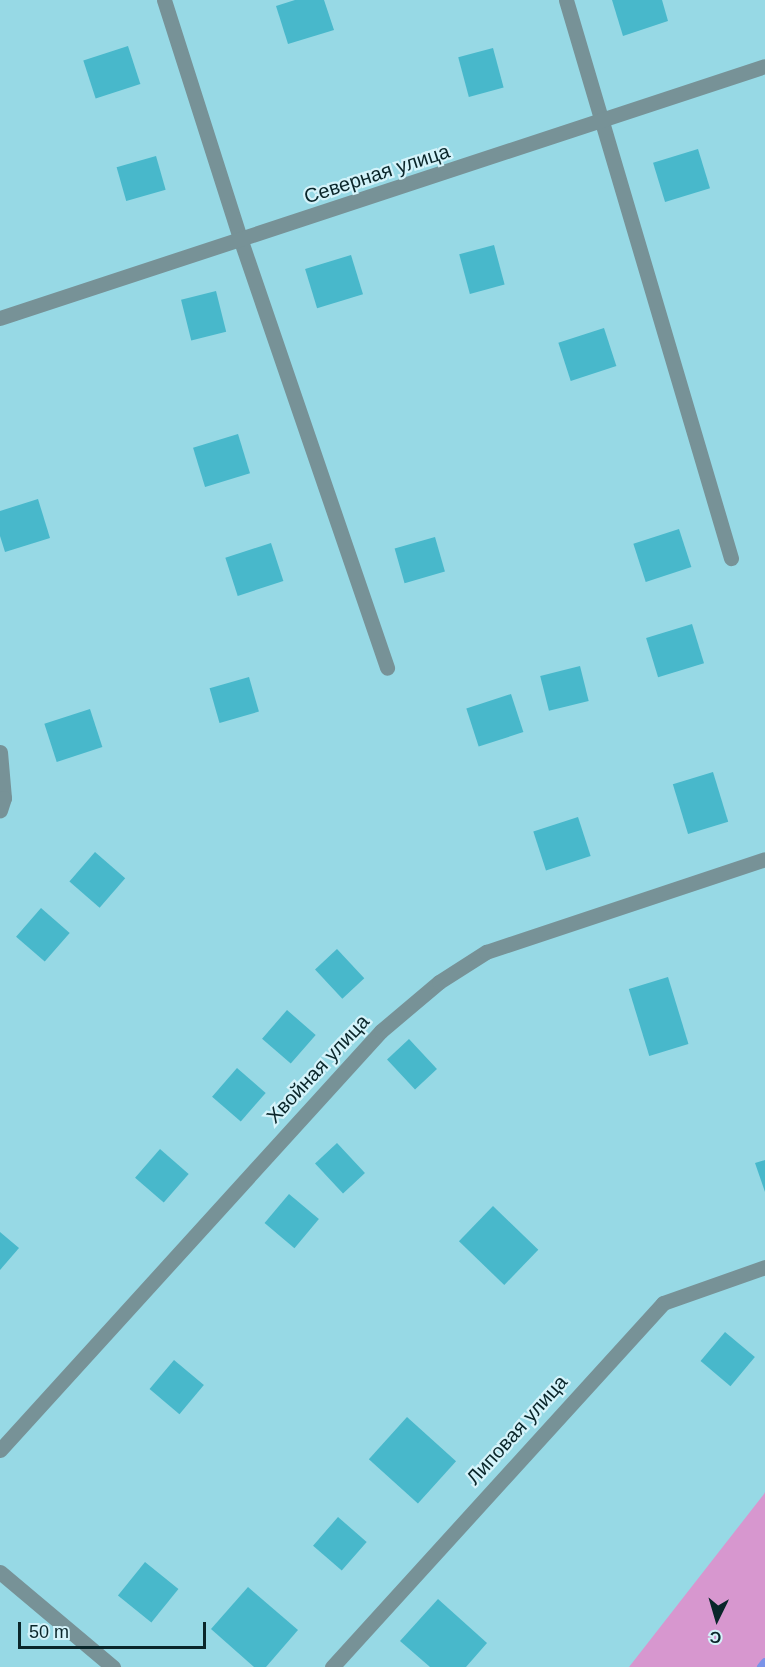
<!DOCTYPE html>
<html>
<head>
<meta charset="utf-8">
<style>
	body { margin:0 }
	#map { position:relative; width:765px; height:1667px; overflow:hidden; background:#97d9e5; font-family:Helvetica,sans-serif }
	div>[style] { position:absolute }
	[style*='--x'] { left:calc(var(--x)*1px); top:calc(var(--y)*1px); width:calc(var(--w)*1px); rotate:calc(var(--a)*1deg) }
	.green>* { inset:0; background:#d797cf }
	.stream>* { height:8px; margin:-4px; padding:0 4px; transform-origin:4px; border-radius:4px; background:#7b93e8 }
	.building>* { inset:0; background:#48b8cb; transform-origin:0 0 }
	.minor>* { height:15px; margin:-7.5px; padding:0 7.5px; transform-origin:7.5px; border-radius:7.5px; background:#779297 }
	span { translate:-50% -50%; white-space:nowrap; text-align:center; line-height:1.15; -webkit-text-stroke:4.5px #d4f3fa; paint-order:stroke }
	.street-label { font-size:20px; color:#0a262a }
	.north { position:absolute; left:687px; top:1589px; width:60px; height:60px; -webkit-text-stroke:4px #d4f3fa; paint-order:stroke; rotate:185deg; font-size:16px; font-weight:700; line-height:24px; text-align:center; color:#0a262a }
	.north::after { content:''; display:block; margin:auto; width:21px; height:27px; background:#0a262a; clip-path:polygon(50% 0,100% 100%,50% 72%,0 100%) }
	.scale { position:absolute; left:18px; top:1622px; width:188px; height:27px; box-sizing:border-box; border:3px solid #0a262a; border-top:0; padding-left:8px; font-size:18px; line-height:21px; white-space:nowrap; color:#0a262a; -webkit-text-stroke:4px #d4f3fa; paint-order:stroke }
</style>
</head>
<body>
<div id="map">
	<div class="green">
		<i style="clip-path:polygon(765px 1492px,765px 1667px,629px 1667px,764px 1494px)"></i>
	</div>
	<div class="stream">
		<i style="--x:761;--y:1667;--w:6;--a:-51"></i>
	</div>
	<div class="building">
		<i style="clip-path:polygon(295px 0,324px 0,334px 30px,288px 44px,276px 6px)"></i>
		<i style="clip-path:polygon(612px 0,662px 0,668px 21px,623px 36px)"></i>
		<i style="left:128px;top:46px;width:40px;height:47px;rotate:72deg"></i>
		<i style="left:493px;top:48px;width:41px;height:36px;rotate:75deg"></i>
		<i style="left:698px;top:149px;width:41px;height:47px;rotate:73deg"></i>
		<i style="left:156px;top:156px;width:35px;height:41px;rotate:74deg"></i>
		<i style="left:494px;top:245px;width:41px;height:36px;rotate:75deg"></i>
		<i style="left:351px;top:255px;width:41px;height:48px;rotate:73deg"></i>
		<i style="left:216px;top:291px;width:42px;height:36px;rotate:76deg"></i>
		<i style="left:604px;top:328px;width:40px;height:48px;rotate:72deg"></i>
		<i style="left:238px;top:434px;width:41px;height:47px;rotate:73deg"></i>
		<i style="clip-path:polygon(38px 499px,50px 538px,5px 552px,0 536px,0 511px)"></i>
		<i style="left:679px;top:529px;width:40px;height:48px;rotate:72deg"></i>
		<i style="left:435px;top:537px;width:36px;height:42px;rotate:74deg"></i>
		<i style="left:271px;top:543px;width:40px;height:48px;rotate:72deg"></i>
		<i style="left:692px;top:624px;width:41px;height:48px;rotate:73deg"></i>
		<i style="left:580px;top:666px;width:36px;height:41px;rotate:76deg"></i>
		<i style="left:249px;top:677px;width:36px;height:41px;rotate:74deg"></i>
		<i style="left:511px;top:694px;width:40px;height:47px;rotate:72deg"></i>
		<i style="left:90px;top:709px;width:40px;height:48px;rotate:72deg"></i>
		<i style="left:713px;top:772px;width:52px;height:42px;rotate:73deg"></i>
		<i style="left:578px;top:817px;width:41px;height:47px;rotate:72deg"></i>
		<i style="left:95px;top:852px;width:40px;height:39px;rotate:41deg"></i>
		<i style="left:41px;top:908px;width:38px;height:38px;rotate:41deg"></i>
		<i style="left:337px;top:949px;width:40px;height:30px;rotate:47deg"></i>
		<i style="left:668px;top:977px;width:70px;height:41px;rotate:73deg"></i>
		<i style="left:287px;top:1010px;width:38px;height:38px;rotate:41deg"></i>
		<i style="left:409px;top:1039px;width:41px;height:30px;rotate:47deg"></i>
		<i style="left:237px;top:1068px;width:38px;height:38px;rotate:41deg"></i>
		<i style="left:337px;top:1143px;width:41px;height:30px;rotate:47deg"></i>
		<i style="left:160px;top:1149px;width:38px;height:38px;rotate:41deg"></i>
		<i style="clip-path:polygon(765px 1160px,765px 1192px,755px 1163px)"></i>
		<i style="left:289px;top:1194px;width:39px;height:38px;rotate:40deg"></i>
		<i style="left:493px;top:1206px;width:63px;height:49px;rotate:44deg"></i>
		<i style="clip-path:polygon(0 1232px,19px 1248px,0 1270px)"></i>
		<i style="left:725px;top:1332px;width:39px;height:38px;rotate:40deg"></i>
		<i style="left:174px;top:1360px;width:39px;height:38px;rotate:40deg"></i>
		<i style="left:407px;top:1417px;width:66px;height:57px;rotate:42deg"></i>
		<i style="left:338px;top:1517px;width:38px;height:38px;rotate:41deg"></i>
		<i style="left:145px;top:1562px;width:43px;height:43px;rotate:39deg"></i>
		<i style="clip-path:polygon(248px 1587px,298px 1630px,266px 1667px,254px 1667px,211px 1629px)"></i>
		<i style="clip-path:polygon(438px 1599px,487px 1643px,466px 1667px,430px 1667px,400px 1641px)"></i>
	</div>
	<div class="minor">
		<i style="--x:164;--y:0;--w:253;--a:72.3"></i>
		<i style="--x:241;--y:241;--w:451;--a:71.1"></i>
		<i style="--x:566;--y:0;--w:582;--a:73.53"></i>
		<i style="--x:0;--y:318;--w:805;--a:-18.23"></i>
		<i style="--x:0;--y:752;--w:46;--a:85"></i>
		<i style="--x:4;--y:798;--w:13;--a:108"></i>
		<i style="--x:0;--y:1450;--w:566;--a:-47.72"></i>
		<i style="--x:381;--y:1031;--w:76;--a:-40.2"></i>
		<i style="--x:439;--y:982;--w:56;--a:-32.6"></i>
		<i style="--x:486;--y:952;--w:294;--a:-18.4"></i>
		<i style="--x:0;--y:1572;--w:148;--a:40.1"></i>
		<i style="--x:332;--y:1667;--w:492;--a:-47.7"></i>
		<i style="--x:663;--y:1303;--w:108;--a:-19.4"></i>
	</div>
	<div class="street-label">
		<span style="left:377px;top:174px;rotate:-18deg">Северная улица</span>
		<span style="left:318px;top:1069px;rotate:-47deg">Хвойная улица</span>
		<span style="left:517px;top:1430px;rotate:-48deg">Липовая улица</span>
	</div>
	<div class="north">С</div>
	<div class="scale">50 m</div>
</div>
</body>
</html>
